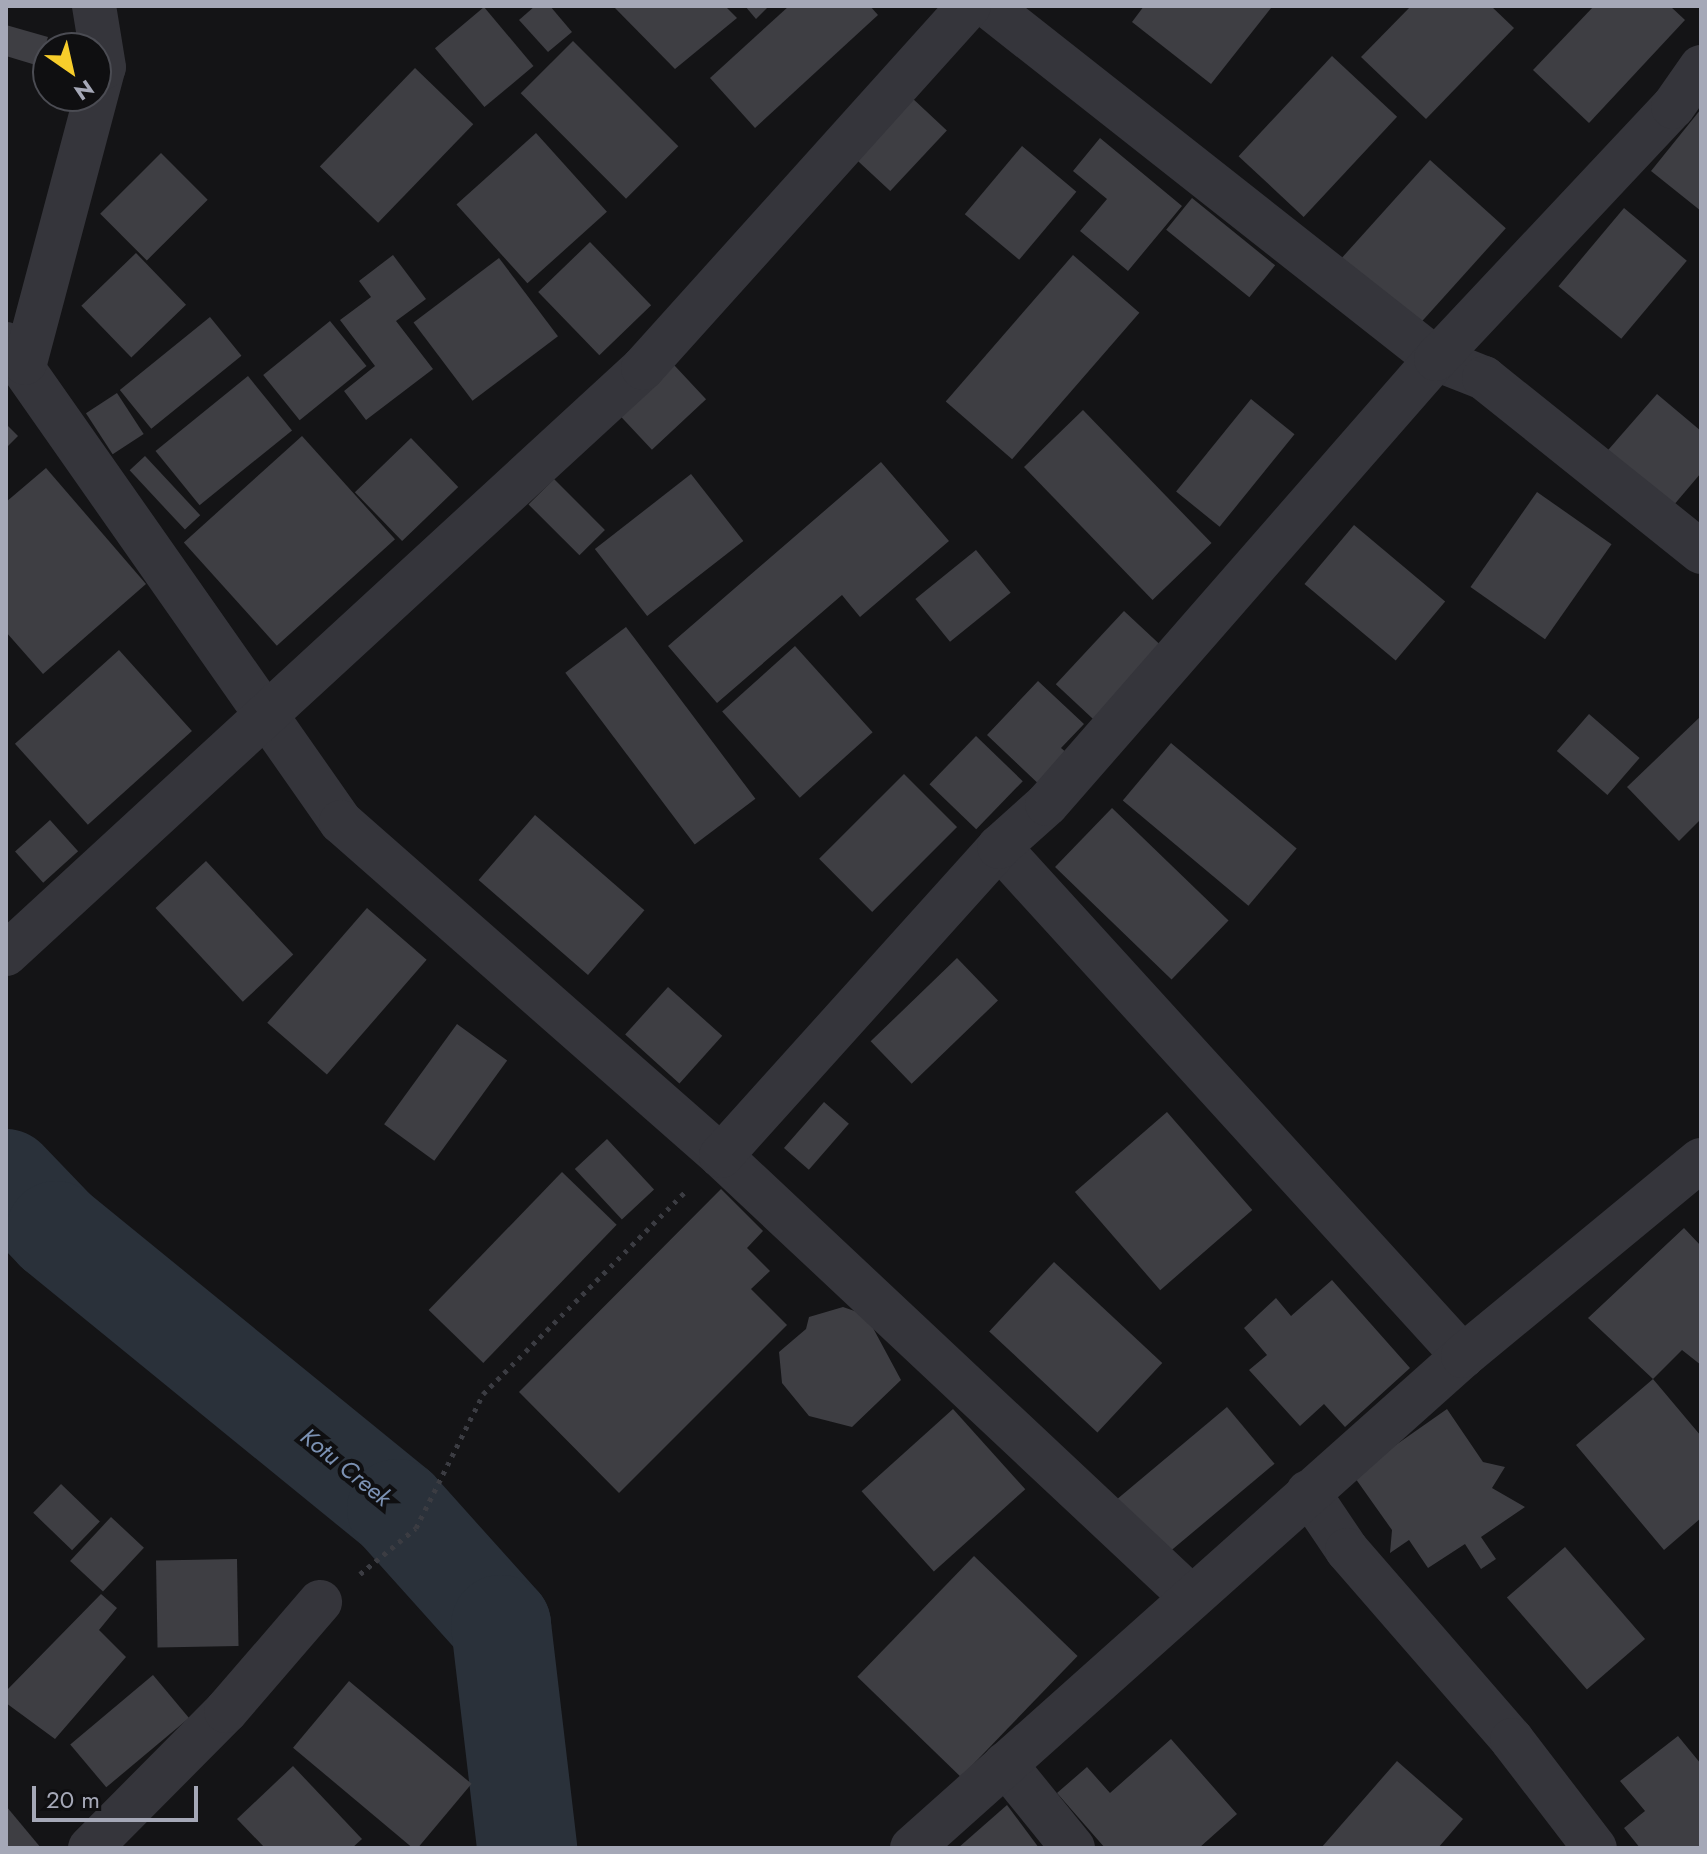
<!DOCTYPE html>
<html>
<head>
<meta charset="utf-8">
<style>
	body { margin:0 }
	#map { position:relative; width:1707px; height:1854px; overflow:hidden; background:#141416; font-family:Jost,sans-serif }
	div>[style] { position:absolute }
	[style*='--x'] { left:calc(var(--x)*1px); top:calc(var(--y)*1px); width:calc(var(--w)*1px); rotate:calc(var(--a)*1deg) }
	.river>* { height:100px; margin:-50px; padding:0 50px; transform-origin:50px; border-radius:50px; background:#2a313a }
	.building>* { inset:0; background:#3e3e43; transform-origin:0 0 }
	.path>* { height:5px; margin-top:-2.5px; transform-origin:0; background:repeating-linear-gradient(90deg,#3b3c42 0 4px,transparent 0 10px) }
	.street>* { height:44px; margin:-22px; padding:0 22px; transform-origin:22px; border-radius:22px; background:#35353b }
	span { translate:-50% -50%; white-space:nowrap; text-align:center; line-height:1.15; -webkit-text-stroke:8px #0f0f11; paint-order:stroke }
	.water-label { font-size:24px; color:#7b91b3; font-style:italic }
	.frame { position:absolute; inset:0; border:8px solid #a5a8b7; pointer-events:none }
	.north { position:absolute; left:32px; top:32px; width:80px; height:80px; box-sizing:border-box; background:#0f0f11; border:2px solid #4b4c53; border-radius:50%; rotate:146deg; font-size:22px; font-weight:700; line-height:32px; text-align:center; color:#a5a8b7 }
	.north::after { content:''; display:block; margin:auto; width:28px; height:36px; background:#f7cd2b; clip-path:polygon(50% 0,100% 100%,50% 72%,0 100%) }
	.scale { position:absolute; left:32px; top:1786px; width:166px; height:36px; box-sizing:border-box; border:4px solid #a5a8b7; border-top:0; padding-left:10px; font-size:24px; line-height:28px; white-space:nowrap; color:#a5a8b7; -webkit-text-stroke:6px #0f0f11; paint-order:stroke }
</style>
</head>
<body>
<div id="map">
	<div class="river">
		<i style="--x:6;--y:1179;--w:72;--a:46.1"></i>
		<i style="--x:56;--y:1231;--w:440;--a:39.2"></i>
		<i style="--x:397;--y:1509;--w:156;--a:48.1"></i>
		<i style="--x:501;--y:1625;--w:225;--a:83.3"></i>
	</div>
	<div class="building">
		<i style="clip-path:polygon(535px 6px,550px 6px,572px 32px,548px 52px,519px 20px)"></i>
		<i style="clip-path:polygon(613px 6px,725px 6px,737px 18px,675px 69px)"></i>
		<i style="clip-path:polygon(745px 6px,769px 6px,756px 19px)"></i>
		<i style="clip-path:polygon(789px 6px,870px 6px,878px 15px,755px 128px,710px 78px)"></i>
		<i style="clip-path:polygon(1144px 6px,1268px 6px,1271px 8px,1211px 84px,1132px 22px)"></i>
		<i style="clip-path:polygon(1411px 6px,1491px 6px,1514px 28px,1426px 119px,1361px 57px)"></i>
		<i style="clip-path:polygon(1594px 6px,1670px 6px,1685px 20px,1589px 123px,1533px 70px)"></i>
		<i style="left:484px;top:7px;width:77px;height:64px;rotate:50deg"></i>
		<i style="clip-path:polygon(6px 25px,48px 37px,39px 66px,6px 56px)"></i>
		<i style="left:573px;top:41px;width:149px;height:74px;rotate:45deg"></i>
		<i style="left:1332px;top:56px;width:89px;height:137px;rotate:43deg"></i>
		<i style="left:415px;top:68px;width:81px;height:137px;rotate:44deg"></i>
		<i style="left:911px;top:97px;width:49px;height:83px;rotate:43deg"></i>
		<i style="clip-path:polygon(1701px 109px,1701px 211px,1651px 171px)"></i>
		<i style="left:536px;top:133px;width:106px;height:107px;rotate:48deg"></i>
		<i style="clip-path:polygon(1100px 138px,1182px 206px,1128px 271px,1080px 231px,1107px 199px,1073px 171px)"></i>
		<i style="left:1022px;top:146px;width:71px;height:89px;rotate:40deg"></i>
		<i style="left:161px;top:153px;width:66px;height:86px;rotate:45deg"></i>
		<i style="left:1430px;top:160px;width:102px;height:141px;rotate:42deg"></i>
		<i style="left:1192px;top:198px;width:107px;height:41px;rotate:39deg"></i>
		<i style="left:1624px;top:208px;width:82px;height:102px;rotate:40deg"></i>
		<i style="left:590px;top:242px;width:88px;height:72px;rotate:46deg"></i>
		<i style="left:136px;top:253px;width:72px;height:76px;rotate:46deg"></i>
		<i style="clip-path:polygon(393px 255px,426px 299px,396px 321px,433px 369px,366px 420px,344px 391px,375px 366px,340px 320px,371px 297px,359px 281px)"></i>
		<i style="left:1073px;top:255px;width:88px;height:194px;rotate:41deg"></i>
		<i style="left:499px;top:258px;width:98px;height:107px;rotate:53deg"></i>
		<i style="left:210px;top:317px;width:50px;height:116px;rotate:51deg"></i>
		<i style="left:330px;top:321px;width:58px;height:86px;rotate:51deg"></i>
		<i style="left:674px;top:365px;width:47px;height:74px;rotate:47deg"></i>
		<i style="left:248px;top:376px;width:70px;height:119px;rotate:51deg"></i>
		<i style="left:117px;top:393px;width:49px;height:37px;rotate:57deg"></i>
		<i style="clip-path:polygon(1657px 394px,1701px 431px,1701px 473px,1667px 513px,1602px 457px)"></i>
		<i style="left:1251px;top:399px;width:56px;height:119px;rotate:39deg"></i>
		<i style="left:1083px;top:410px;width:185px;height:82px;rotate:46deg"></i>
		<i style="clip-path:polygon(6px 424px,18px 436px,6px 448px)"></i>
		<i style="left:302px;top:436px;width:139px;height:159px;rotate:48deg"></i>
		<i style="left:411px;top:438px;width:68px;height:78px;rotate:46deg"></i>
		<i style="left:145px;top:456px;width:81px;height:21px;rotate:47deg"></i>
		<i style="clip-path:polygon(881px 462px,949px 541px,860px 617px,842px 595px,717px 703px,668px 646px)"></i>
		<i style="clip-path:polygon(46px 468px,146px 584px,43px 674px,6px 632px,6px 502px)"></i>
		<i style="left:691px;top:474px;width:85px;height:122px;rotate:52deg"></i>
		<i style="left:554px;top:479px;width:72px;height:36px;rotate:45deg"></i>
		<i style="left:1537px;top:492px;width:91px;height:116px;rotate:35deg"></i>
		<i style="left:1354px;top:525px;width:119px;height:77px;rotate:40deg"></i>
		<i style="left:976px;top:550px;width:55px;height:78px;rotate:51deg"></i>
		<i style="left:1124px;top:611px;width:51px;height:100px;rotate:43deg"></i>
		<i style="left:626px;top:627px;width:215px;height:76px;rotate:53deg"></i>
		<i style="left:795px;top:646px;width:116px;height:98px;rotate:48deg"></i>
		<i style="left:119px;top:650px;width:109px;height:140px;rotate:48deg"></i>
		<i style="clip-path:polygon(1038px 681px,1084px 724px,1061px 748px,1073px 758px,1044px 789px,987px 735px)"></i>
		<i style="left:1589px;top:714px;width:67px;height:49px;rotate:41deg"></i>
		<i style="clip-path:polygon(1701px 716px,1701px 819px,1679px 841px,1627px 787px)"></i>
		<i style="left:976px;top:736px;width:65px;height:67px;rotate:44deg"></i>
		<i style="left:1171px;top:743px;width:164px;height:75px;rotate:40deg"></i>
		<i style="left:904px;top:774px;width:75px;height:120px;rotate:45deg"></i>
		<i style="left:1112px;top:808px;width:162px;height:82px;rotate:44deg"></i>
		<i style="left:535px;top:815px;width:145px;height:86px;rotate:41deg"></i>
		<i style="left:50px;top:820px;width:42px;height:47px;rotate:48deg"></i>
		<i style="left:206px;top:861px;width:128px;height:69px;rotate:47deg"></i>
		<i style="left:367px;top:908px;width:79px;height:152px;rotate:41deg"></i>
		<i style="left:957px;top:958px;width:59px;height:120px;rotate:46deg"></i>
		<i style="left:668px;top:987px;width:73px;height:64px;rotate:42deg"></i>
		<i style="left:457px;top:1024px;width:62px;height:124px;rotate:36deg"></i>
		<i style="left:824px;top:1102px;width:33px;height:61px;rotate:41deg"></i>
		<i style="left:1167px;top:1112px;width:130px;height:122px;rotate:49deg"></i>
		<i style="left:607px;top:1139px;width:69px;height:44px;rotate:47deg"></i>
		<i style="left:562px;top:1172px;width:76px;height:192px;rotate:44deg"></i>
		<i style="clip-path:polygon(721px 1189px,763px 1231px,747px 1248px,770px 1271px,751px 1289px,787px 1325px,619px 1493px,519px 1392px)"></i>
		<i style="clip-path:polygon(1684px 1228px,1701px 1246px,1701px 1365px,1682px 1350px,1653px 1379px,1701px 1436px,1701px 1518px,1664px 1550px,1576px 1445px,1653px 1379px,1588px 1318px)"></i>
		<i style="left:1054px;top:1262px;width:148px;height:95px;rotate:43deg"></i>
		<i style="clip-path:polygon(1332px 1280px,1410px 1368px,1345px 1427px,1324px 1404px,1300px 1426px,1249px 1370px,1267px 1355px,1244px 1328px,1276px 1298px,1291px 1316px)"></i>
		<i style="clip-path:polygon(843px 1307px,866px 1315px,901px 1380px,852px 1427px,809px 1416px,782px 1383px,779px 1352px,806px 1329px,809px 1317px)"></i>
		<i style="left:1227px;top:1407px;width:74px;height:146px;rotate:50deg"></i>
		<i style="left:953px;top:1409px;width:108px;height:123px;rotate:48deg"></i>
		<i style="clip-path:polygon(1447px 1409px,1483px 1462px,1505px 1467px,1492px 1488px,1525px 1507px,1481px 1537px,1496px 1559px,1481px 1569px,1465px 1544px,1428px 1568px,1409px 1540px,1390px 1553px,1392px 1530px,1353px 1475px)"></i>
		<i style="left:61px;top:1484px;width:54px;height:40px;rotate:44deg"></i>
		<i style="left:111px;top:1517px;width:45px;height:60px;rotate:43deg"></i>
		<i style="left:1565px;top:1547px;width:122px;height:77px;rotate:49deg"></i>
		<i style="left:974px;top:1556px;width:144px;height:168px;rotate:44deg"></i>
		<i style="left:237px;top:1559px;width:87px;height:81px;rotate:89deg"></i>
		<i style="clip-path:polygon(101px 1594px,117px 1608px,99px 1630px,126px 1657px,55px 1739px,6px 1703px,6px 1691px)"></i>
		<i style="left:153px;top:1675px;width:56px;height:108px;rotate:50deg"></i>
		<i style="left:349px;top:1681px;width:160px;height:87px;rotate:40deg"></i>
		<i style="clip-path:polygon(1678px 1736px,1701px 1764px,1701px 1848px,1640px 1848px,1624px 1828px,1645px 1811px,1620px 1781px)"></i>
		<i style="clip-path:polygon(1171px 1739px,1237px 1814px,1199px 1848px,1105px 1848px,1057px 1793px,1087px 1767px,1110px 1793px)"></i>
		<i style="clip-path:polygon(1397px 1761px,1463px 1819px,1438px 1848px,1321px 1848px)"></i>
		<i style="clip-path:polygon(293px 1766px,362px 1839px,352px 1848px,265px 1848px,237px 1819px)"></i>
		<i style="clip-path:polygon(1007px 1805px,1039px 1848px,958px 1848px)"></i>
		<i style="clip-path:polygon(6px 1806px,41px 1848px,6px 1848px)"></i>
	</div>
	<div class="path">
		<i style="--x:360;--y:1574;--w:72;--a:-39.4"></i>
		<i style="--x:416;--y:1528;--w:150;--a:-63.4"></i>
		<i style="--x:483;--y:1394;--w:287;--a:-45"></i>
	</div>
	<div class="street">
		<i style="--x:988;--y:6;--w:570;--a:38.24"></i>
		<i style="--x:1436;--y:359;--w:52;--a:21.6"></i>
		<i style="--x:1484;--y:378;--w:278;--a:38.7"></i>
		<i style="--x:6;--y:344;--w:584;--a:54.98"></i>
		<i style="--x:341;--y:822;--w:506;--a:41.31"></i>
		<i style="--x:721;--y:1156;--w:642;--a:43.17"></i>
		<i style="--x:25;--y:363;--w:306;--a:-75.1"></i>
		<i style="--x:104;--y:67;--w:62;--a:-99.3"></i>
		<i style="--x:999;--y:847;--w:689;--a:47.65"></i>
		<i style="--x:6;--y:954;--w:866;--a:-42.61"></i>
		<i style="--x:643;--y:368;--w:487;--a:-48"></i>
		<i style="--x:721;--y:1156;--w:416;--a:-48"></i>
		<i style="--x:999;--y:847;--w:64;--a:-41.9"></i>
		<i style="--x:1047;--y:804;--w:591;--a:-48.84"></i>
		<i style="--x:1436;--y:359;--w:346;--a:-46.8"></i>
		<i style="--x:1673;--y:107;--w:49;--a:-55"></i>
		<i style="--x:1308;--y:1492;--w:70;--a:56.1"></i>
		<i style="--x:1347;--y:1550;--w:252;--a:49"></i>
		<i style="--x:1512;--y:1740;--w:136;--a:52.5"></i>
		<i style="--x:1005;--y:1764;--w:108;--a:51"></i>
		<i style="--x:90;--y:1848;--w:193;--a:-45.2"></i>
		<i style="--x:226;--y:1711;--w:144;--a:-49.2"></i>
		<i style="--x:912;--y:1848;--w:739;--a:-41.76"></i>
		<i style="--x:1463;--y:1356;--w:308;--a:-39.5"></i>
	</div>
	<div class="water-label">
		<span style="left:346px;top:1467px;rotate:39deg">Kotu Creek</span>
	</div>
	<div class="frame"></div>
	<div class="north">N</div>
	<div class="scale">20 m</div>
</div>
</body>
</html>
